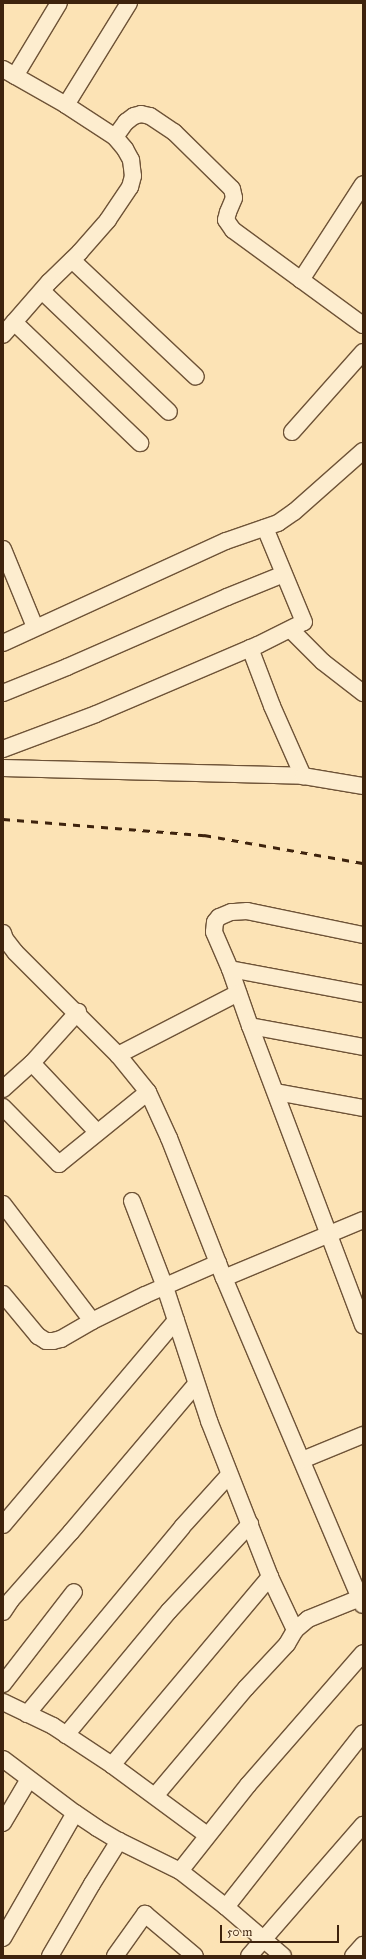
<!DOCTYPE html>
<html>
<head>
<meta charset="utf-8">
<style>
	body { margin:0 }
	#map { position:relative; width:366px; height:1959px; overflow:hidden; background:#fce3b5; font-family:"IM FELL Great Primer",serif }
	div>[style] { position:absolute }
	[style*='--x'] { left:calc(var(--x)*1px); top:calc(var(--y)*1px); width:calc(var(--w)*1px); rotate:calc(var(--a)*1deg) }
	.roads { filter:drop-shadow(1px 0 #6e5337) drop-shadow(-1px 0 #6e5337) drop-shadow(0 1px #6e5337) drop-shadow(0 -1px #6e5337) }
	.street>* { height:16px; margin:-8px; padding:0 8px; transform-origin:8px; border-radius:8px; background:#fdedcf }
	.rail>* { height:3px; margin-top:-1.5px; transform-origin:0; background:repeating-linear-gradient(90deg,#3e230d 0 7px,transparent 0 14px) }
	span { translate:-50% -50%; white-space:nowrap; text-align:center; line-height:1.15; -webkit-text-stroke:3px #fdedcf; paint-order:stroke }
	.frame { position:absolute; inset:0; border:4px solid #3e230d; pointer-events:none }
	.scale { position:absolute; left:220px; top:1925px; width:119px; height:18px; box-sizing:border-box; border:2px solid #3e230d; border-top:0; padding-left:5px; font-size:12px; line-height:14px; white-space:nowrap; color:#3e230d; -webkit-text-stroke:3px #fdedcf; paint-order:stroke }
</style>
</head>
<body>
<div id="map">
	<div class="roads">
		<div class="street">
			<i style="--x:3;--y:69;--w:73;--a:29.7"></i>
			<i style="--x:66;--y:105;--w:59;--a:33.1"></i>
			<i style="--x:115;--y:137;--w:16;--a:50"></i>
			<i style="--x:125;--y:149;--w:13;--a:61"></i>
			<i style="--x:131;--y:160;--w:16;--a:83"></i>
			<i style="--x:133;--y:176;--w:11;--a:105"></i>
			<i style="--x:130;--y:187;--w:40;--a:124"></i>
			<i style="--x:108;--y:220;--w:43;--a:131.2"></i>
			<i style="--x:80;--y:252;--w:43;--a:135.9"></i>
			<i style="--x:49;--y:282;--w:70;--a:131"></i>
			<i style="--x:15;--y:76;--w:85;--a:-58.9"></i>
			<i style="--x:66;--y:105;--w:120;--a:-58.3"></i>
			<i style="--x:115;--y:137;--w:19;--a:-54"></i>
			<i style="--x:126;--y:122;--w:10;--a:-37"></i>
			<i style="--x:134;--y:116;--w:7;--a:-16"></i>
			<i style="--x:141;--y:114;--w:9;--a:13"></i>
			<i style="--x:150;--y:116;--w:29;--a:34"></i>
			<i style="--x:174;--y:132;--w:81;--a:44.5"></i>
			<i style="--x:232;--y:189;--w:9;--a:77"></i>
			<i style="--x:234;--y:198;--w:15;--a:113"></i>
			<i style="--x:228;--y:212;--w:8;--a:104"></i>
			<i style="--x:226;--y:220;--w:12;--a:55"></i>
			<i style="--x:233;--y:230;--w:161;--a:36.2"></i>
			<i style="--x:72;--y:260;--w:170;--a:43.3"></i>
			<i style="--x:301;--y:280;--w:114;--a:-57.1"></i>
			<i style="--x:42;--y:291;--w:175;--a:43.6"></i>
			<i style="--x:14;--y:322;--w:175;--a:43.8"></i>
			<i style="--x:292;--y:432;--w:107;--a:-48.4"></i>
			<i style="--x:3;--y:549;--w:84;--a:67.7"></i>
			<i style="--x:291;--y:630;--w:45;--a:45"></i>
			<i style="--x:323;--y:662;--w:51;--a:37.8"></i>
			<i style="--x:3;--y:643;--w:245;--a:-24.6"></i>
			<i style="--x:226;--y:541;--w:55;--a:-19.1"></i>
			<i style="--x:278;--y:523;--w:19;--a:-35"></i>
			<i style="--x:294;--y:512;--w:92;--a:-41.5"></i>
			<i style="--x:250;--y:648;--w:62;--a:69.2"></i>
			<i style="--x:272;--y:706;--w:77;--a:66.1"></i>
			<i style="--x:3;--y:693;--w:69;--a:-22.1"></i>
			<i style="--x:67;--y:667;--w:175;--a:-23.6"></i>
			<i style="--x:227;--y:597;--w:61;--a:-22"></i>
			<i style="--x:3;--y:749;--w:99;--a:-20.6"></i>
			<i style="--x:96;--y:714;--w:176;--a:-23.1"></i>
			<i style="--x:258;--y:645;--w:51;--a:-26.6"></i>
			<i style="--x:304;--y:622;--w:102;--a:-112.5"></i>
			<i style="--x:3;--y:768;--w:300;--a:1.5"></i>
			<i style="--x:303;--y:776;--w:61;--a:9.5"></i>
			<i style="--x:3;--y:933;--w:6;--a:72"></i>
			<i style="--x:5;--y:939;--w:16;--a:52"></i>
			<i style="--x:15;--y:952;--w:146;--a:45"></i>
			<i style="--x:118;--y:1055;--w:48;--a:51"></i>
			<i style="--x:148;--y:1092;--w:51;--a:65.5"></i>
			<i style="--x:169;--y:1138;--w:150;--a:68.6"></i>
			<i style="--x:224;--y:1278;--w:355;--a:67"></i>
			<i style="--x:363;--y:935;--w:118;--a:-168.3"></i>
			<i style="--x:247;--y:911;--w:16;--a:176"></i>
			<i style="--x:231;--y:912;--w:13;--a:157"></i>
			<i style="--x:219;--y:917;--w:6;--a:129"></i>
			<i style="--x:215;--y:922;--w:10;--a:96"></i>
			<i style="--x:214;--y:932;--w:40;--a:66.6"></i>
			<i style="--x:230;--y:969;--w:60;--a:70.7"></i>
			<i style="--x:250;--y:1026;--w:320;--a:69.3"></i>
			<i style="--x:230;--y:969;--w:135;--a:10.6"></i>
			<i style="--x:250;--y:1026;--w:115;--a:10.5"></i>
			<i style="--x:118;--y:1055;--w:135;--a:-27.3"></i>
			<i style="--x:32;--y:1063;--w:95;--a:46.7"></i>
			<i style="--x:3;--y:1089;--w:39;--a:-42"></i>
			<i style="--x:32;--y:1063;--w:69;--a:-48"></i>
			<i style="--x:276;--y:1092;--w:88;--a:10.4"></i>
			<i style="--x:3;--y:1107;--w:80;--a:45.5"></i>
			<i style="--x:59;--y:1164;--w:114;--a:-39"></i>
			<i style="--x:132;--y:1201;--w:92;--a:69"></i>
			<i style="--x:165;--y:1287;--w:141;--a:71.8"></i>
			<i style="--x:209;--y:1421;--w:168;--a:68.6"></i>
			<i style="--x:270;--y:1577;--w:59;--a:64.7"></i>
			<i style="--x:3;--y:1204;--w:147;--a:52.7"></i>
			<i style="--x:224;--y:1278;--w:151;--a:-22.6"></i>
			<i style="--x:3;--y:1294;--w:55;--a:50.2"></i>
			<i style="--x:38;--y:1336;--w:9;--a:32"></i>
			<i style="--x:46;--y:1341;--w:7;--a:0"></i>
			<i style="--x:53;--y:1341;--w:8;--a:-14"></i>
			<i style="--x:61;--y:1339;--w:36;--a:-30"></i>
			<i style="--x:92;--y:1321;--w:59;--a:-26.1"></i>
			<i style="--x:145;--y:1295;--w:80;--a:-23.7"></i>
			<i style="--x:302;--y:1460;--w:66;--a:-22.3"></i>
			<i style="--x:3;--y:1525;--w:268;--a:-49.8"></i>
			<i style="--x:3;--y:1612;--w:14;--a:-56"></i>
			<i style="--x:11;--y:1600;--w:91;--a:-48.6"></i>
			<i style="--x:71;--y:1532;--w:194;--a:-49.8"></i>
			<i style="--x:3;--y:1684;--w:116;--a:-52.3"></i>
			<i style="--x:3;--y:1702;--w:55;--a:25.6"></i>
			<i style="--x:53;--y:1726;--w:71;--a:33.5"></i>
			<i style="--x:112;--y:1765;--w:118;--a:36.4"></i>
			<i style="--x:27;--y:1714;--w:243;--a:-50.3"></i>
			<i style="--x:182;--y:1527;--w:70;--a:-47.9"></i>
			<i style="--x:66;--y:1735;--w:161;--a:-50.3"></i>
			<i style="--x:169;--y:1611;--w:119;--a:-47"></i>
			<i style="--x:3;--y:1759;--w:90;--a:36.9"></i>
			<i style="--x:75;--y:1813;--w:27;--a:34"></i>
			<i style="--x:97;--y:1828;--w:26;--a:31"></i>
			<i style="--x:119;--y:1841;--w:68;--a:26.2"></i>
			<i style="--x:180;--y:1871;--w:58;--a:38"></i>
			<i style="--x:226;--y:1907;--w:75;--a:40.7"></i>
			<i style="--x:112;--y:1765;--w:246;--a:-50"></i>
			<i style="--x:155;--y:1796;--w:141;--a:-49.9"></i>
			<i style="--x:246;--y:1688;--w:60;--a:-47"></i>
			<i style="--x:287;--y:1644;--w:16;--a:-60"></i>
			<i style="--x:295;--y:1630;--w:17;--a:-40"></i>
			<i style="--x:308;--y:1619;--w:56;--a:-22"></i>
			<i style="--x:3;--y:1823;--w:51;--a:-59.4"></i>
			<i style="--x:180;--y:1871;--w:110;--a:-51.7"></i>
			<i style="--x:248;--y:1785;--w:175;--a:-48.9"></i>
			<i style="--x:226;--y:1907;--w:221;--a:-51.8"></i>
			<i style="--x:3;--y:1938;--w:144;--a:-60.1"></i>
			<i style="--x:50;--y:1956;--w:83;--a:-59.7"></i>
			<i style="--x:92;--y:1884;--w:51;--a:-57.9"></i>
			<i style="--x:115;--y:1956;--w:52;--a:-54.5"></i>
			<i style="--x:145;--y:1914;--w:65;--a:40"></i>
			<i style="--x:249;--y:1956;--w:174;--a:-49"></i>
			<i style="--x:353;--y:1956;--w:15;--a:-48"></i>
		</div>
	</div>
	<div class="rail">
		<i style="--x:3;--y:819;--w:202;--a:4.6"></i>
		<i style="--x:204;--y:835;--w:161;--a:10"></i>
	</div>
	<div class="frame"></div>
	<div class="scale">50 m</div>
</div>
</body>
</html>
